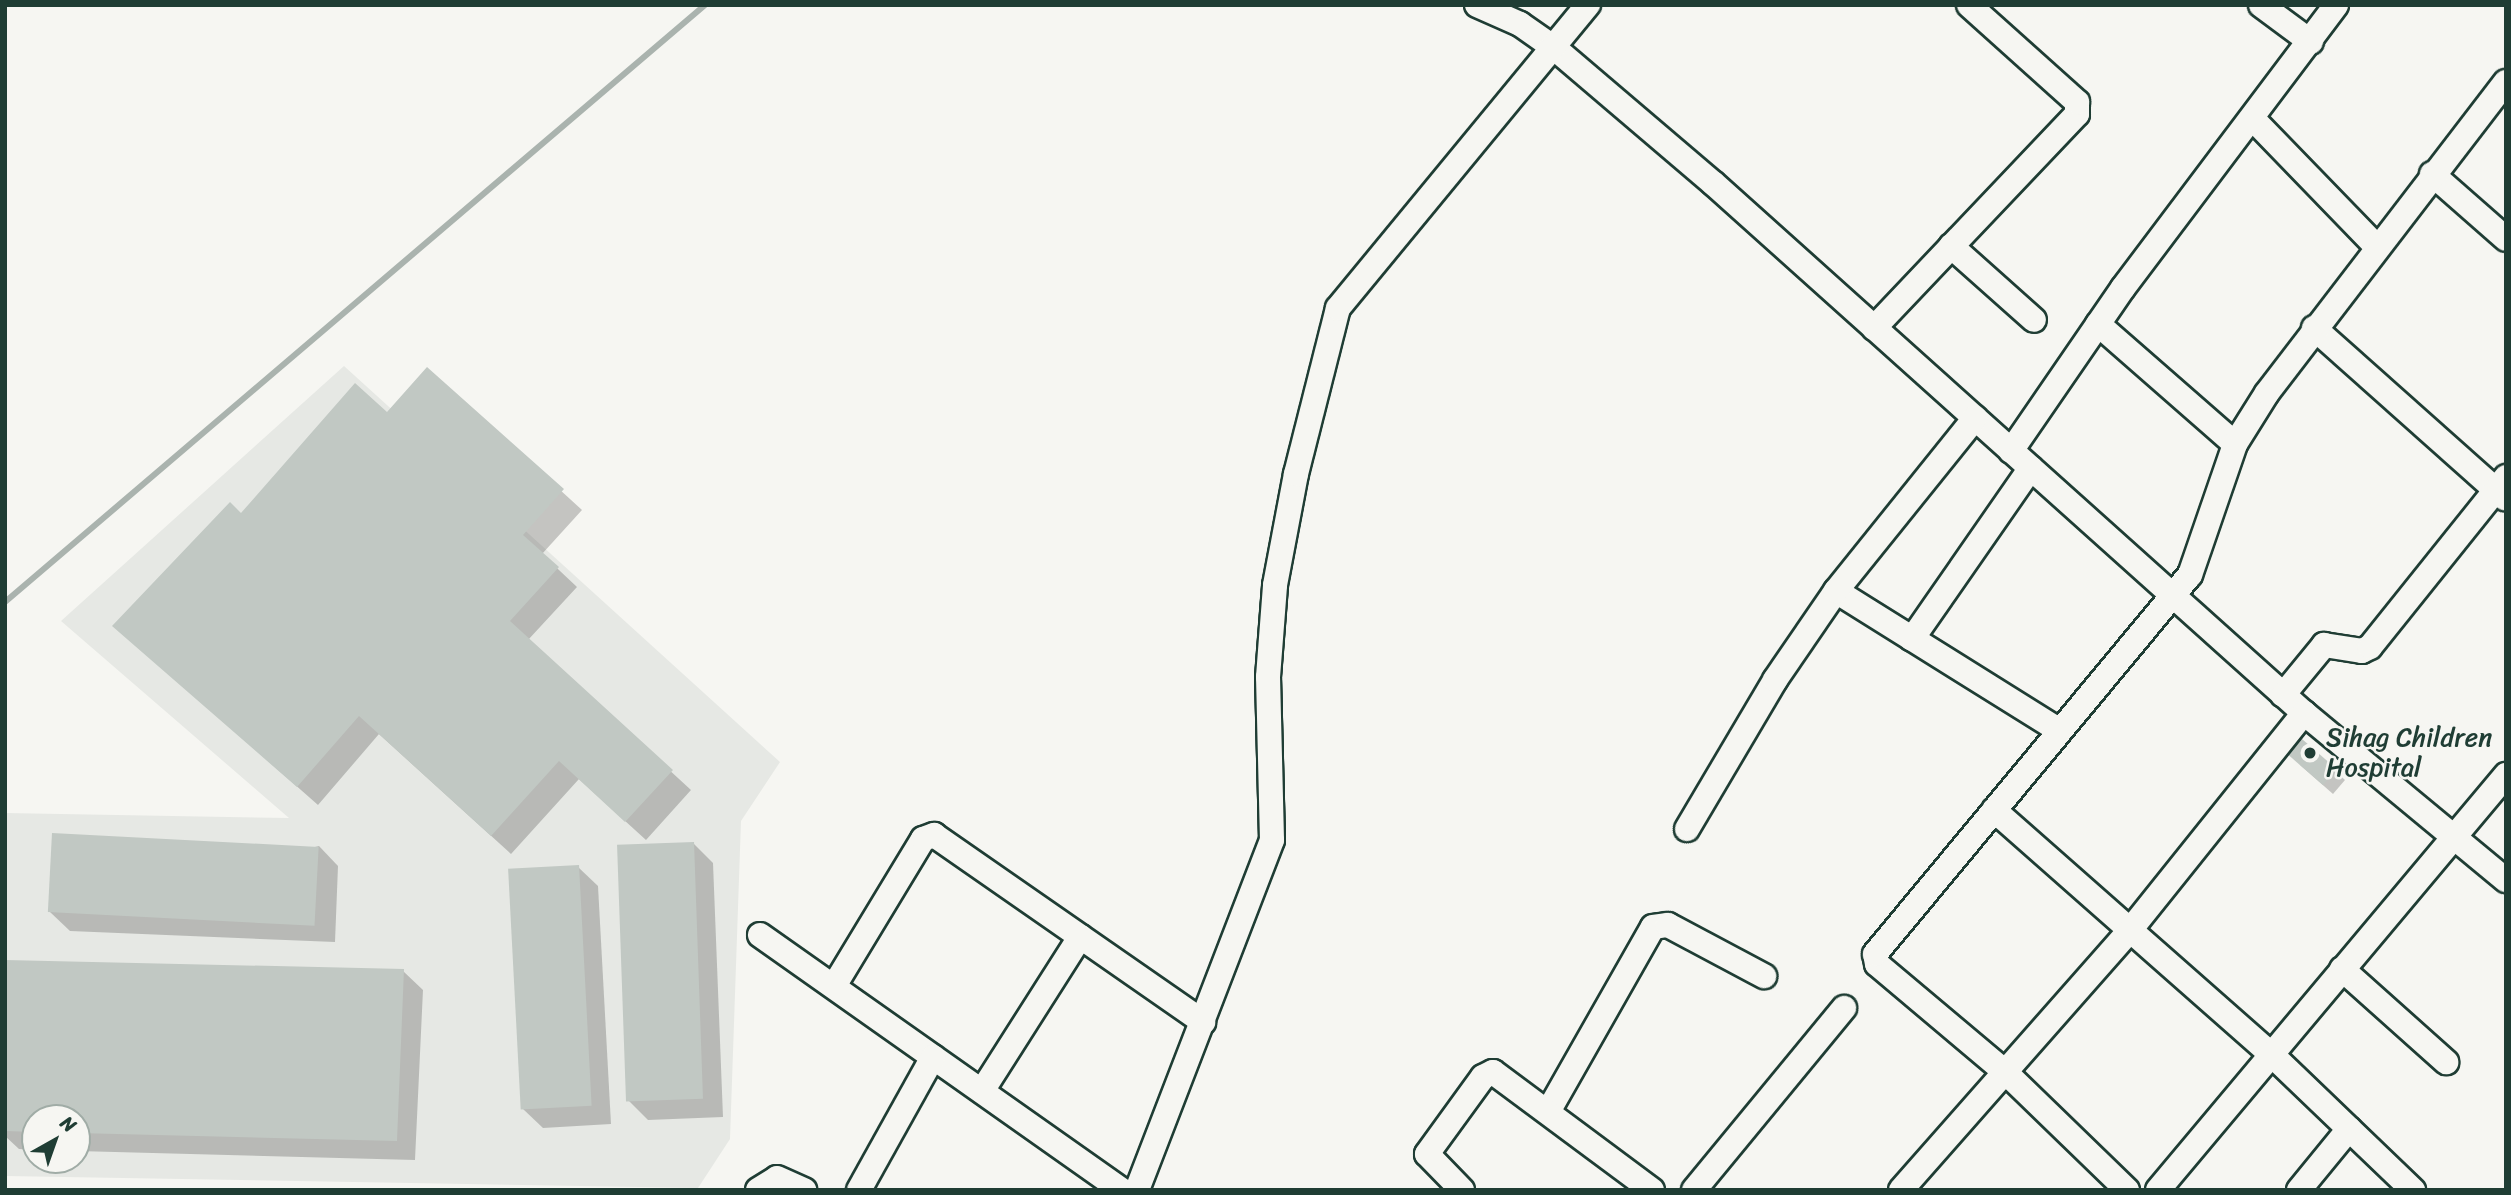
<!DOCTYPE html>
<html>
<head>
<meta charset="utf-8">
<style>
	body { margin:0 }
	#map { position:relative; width:2511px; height:1195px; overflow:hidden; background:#f6f6f2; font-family:Sriracha,sans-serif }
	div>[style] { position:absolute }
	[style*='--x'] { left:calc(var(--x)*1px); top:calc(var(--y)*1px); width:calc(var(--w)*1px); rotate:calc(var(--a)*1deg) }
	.built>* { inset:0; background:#e6e8e4 }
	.shadow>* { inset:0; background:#0003 }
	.stream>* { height:6px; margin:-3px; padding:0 3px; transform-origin:3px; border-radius:3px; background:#aab3ae }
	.building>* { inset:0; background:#c1c8c3; transform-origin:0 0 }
	.roads { filter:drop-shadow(2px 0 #1f3d34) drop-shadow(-2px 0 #1f3d34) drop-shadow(0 2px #1f3d34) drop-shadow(0 -2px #1f3d34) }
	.minor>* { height:24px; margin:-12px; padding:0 12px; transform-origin:12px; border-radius:12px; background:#f6f6f2 }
	.dots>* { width:19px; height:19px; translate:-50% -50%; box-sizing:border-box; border:4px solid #f6f6f2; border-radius:50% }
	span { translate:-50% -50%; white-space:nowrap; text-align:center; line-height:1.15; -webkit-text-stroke:5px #f6f6f2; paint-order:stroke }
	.poi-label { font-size:26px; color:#1f3d34 }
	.left { translate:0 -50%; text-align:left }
	.frame { position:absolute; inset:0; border:7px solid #1f3d34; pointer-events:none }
	.north { position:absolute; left:21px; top:1104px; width:70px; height:70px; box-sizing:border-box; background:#f6f6f2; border:2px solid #a0aca6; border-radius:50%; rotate:40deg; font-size:19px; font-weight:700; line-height:28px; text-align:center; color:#1f3d34 }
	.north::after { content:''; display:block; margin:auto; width:24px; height:32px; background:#1f3d34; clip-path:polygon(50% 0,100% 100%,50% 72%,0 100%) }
</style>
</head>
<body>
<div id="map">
	<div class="built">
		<i style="clip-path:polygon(evenodd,344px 366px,780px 762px,741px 821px,730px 1139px,698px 1188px,5px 1176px,5px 813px,289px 818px,61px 621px,344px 366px,35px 1118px,77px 1118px,77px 1160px,35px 1160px,35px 1118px)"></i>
	</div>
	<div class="shadow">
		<i style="clip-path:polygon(428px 369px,582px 510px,542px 554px,577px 587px,528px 640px,691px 790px,646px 840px,579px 779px,511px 854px,379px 734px,318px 805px,115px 626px,242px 515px,387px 414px)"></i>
		<i style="clip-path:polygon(2303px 741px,2345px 780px,2333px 794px,2300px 765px)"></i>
		<i style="clip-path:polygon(694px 844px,713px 863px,723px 1117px,648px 1120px,629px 1101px)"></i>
		<i style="clip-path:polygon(319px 846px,338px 866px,335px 942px,70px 931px,50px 912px)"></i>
		<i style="clip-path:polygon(578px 867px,598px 886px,611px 1124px,543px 1128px,523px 1109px)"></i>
		<i style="clip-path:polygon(403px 971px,423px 990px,415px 1160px,77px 1151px,77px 1118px,35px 1118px,35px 1150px,19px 1149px,5px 1136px,5px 997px)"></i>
	</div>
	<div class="stream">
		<i style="--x:5;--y:602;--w:920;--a:-40.46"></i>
	</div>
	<div class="building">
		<i style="clip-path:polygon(427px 367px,564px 489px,523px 535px,559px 567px,510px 621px,673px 770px,625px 822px,559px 761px,491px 836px,359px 716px,297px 787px,112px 626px,230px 502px,241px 513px,355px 383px,387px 412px)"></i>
		<i style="left:2302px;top:739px;width:46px;height:21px;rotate:41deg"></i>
		<i style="left:52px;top:833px;width:267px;height:79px;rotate:3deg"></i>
		<i style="left:694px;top:842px;width:257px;height:77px;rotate:88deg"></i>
		<i style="left:579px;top:865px;width:241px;height:71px;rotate:87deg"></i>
		<i style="clip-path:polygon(5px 960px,404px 969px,397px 1141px,77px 1133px,77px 1118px,35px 1118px,35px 1132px,5px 1131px)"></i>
	</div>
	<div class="roads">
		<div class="minor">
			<i style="--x:1477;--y:5;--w:47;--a:23.8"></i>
			<i style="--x:1520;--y:24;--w:39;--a:35"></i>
			<i style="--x:1552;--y:46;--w:211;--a:40.4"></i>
			<i style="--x:1713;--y:183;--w:794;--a:41.89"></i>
			<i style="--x:2304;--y:713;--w:262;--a:39.6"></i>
			<i style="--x:2261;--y:5;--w:62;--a:36.5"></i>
			<i style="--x:2252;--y:118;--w:178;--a:45.9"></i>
			<i style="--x:2432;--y:174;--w:98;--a:41.3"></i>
			<i style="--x:1951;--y:246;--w:111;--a:41.7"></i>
			<i style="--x:2098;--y:324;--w:182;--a:41.2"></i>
			<i style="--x:1874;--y:328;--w:295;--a:-46.5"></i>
			<i style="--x:2077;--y:114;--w:12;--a:-90"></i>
			<i style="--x:2077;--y:102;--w:145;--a:-138.1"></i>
			<i style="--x:2314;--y:328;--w:256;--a:41.7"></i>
			<i style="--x:2011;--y:451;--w:198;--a:-55.5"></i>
			<i style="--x:2123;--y:288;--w:354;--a:-53"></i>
			<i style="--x:1836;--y:591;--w:264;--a:32"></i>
			<i style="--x:1912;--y:639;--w:208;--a:-55.2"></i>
			<i style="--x:2283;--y:695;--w:65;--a:-50.6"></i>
			<i style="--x:2324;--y:645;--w:38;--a:9"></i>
			<i style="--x:2362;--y:651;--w:9;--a:-27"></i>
			<i style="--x:2370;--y:647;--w:218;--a:-51.3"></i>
			<i style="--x:1994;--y:810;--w:369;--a:41.4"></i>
			<i style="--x:2271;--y:1054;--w:197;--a:43.8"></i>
			<i style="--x:1687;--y:829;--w:173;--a:-59.4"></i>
			<i style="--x:1775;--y:680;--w:108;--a:-55.6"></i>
			<i style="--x:1836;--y:591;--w:222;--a:-51.2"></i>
			<i style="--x:760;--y:935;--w:443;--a:35.2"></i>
			<i style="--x:2342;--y:969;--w:140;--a:41.8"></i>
			<i style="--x:834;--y:986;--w:172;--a:-58.8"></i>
			<i style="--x:923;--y:839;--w:12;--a:-20"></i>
			<i style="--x:934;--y:835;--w:328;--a:34.8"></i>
			<i style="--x:982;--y:1091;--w:183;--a:-57.5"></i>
			<i style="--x:1549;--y:1110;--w:210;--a:-60.4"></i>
			<i style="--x:1653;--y:927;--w:15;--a:-8"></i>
			<i style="--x:1668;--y:925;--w:109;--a:28"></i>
			<i style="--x:758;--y:1190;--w:22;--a:-32"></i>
			<i style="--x:777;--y:1178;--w:30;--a:24"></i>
			<i style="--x:859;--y:1190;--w:152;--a:-60.9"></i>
			<i style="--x:1137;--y:1190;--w:375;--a:-68.9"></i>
			<i style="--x:1272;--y:840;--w:163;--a:-91.4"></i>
			<i style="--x:1268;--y:677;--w:92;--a:-85.6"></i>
			<i style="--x:1275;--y:585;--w:113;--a:-79.3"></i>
			<i style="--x:1296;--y:474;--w:171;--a:-75.8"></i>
			<i style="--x:1338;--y:308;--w:393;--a:-50.5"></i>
			<i style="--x:1462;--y:1190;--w:50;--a:-134.2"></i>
			<i style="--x:1427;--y:1154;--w:95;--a:-54"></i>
			<i style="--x:1483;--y:1077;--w:11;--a:-27"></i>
			<i style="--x:1493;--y:1072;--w:198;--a:36.6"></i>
			<i style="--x:1694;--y:1190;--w:236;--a:-50.5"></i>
			<i style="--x:1901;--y:1190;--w:348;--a:-48.6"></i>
			<i style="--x:2131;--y:929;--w:277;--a:-51.3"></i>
			<i style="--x:2127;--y:1190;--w:171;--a:-135.9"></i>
			<i style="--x:2004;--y:1071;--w:166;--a:-139.9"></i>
			<i style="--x:1877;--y:964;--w:10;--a:-101"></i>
			<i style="--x:1875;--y:954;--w:493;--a:-50.3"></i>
			<i style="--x:2190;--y:575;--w:139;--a:-71"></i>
			<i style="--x:2235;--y:444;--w:60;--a:-57.9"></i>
			<i style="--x:2267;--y:393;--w:392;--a:-52.5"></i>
			<i style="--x:2158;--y:1190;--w:542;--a:-50.02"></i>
			<i style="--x:2299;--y:1190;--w:79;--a:-50.7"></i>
		</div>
	</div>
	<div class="dots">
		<i style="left:2310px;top:753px;background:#1f3d34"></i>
	</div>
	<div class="poi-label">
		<span class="left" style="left:2326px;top:753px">Sihag Children<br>Hospital</span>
	</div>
	<div class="frame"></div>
	<div class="north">N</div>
</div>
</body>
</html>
